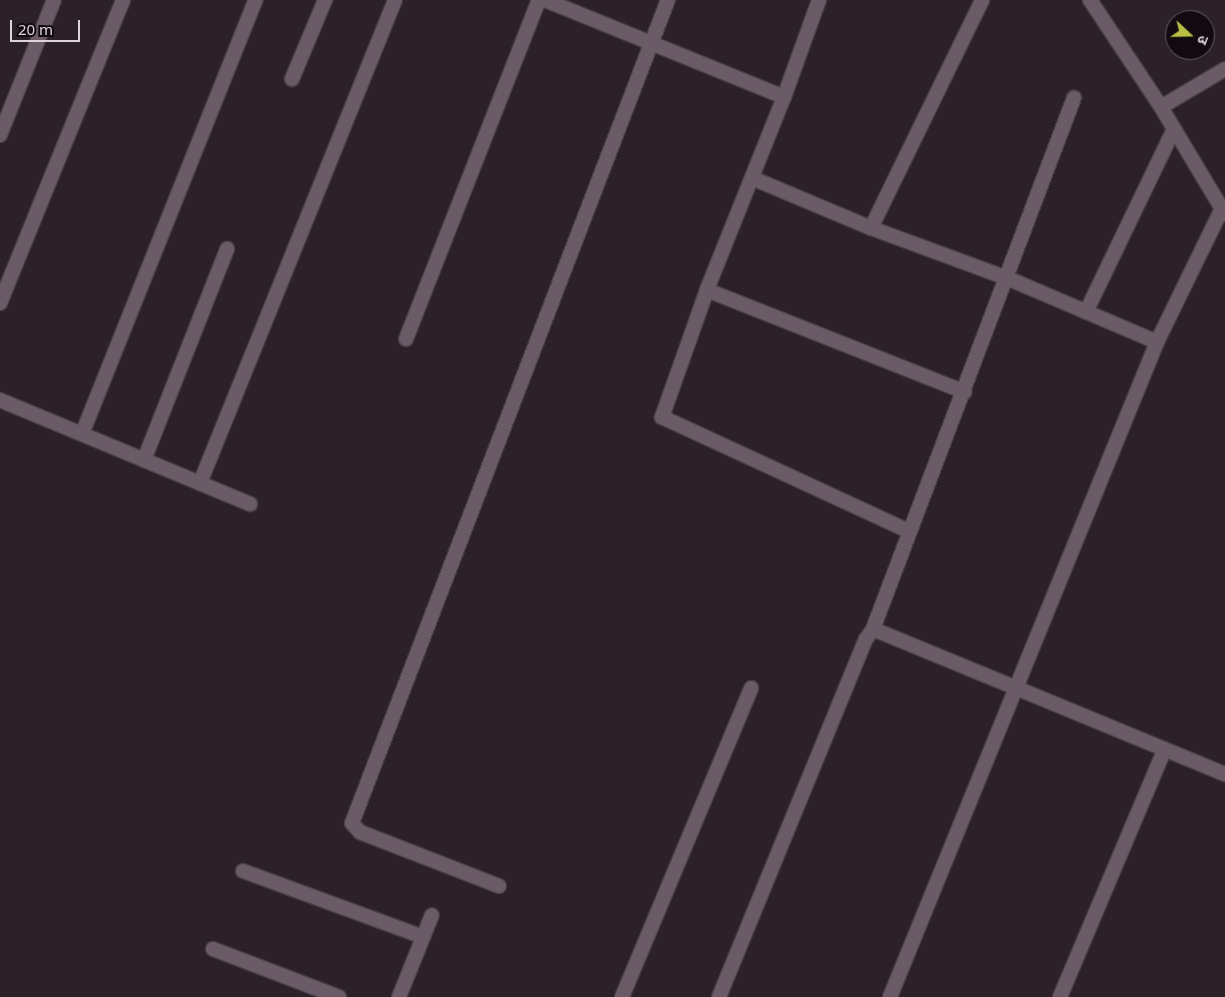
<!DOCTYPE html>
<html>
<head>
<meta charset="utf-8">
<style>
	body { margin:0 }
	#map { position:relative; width:1225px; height:997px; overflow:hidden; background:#2c2029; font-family:"Noto Sans","Noto Sans Devanagari",sans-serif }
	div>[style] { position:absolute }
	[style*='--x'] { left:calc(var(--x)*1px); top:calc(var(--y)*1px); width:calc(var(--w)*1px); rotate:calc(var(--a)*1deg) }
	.roads { filter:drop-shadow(1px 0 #483e46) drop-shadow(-1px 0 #483e46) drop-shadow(0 1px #483e46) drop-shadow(0 -1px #483e46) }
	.minor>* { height:14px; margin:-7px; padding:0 7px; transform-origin:7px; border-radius:7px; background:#6a5b66 }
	span { translate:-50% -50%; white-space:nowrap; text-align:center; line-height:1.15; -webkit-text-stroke:5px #110b0f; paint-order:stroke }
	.north { position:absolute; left:1165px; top:10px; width:50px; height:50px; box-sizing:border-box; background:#110b0f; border:1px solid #635c61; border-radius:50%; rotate:111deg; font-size:14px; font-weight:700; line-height:20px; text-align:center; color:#ddd5db }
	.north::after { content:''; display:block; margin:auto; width:18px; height:22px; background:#bac045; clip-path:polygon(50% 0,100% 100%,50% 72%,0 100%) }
	.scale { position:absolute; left:10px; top:20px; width:70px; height:22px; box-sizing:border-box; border:2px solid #ddd5db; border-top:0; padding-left:6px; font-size:15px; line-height:18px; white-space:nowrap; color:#ddd5db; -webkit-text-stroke:4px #110b0f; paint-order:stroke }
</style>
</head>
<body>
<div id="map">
	<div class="roads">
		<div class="minor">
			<i style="--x:545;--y:0;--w:258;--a:22.1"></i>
			<i style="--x:819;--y:0;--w:103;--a:109.8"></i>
			<i style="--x:784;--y:97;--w:208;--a:111.8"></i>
			<i style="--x:707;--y:290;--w:135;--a:109.5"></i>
			<i style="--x:662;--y:417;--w:272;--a:24.8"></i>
			<i style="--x:1090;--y:0;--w:128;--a:56.4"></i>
			<i style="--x:1161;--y:107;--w:125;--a:59.1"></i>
			<i style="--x:292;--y:79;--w:86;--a:-67.3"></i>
			<i style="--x:1161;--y:107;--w:74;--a:-30.7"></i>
			<i style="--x:0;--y:135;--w:145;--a:-68.2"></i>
			<i style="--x:752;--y:178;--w:129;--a:22.8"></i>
			<i style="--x:871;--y:228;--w:145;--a:20.2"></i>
			<i style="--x:1007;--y:278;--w:163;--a:23.1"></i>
			<i style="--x:871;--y:228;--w:254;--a:-64"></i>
			<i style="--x:707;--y:290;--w:277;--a:21.6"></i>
			<i style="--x:0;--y:303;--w:327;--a:-67.9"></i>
			<i style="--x:1086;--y:312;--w:203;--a:-64.3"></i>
			<i style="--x:406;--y:339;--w:364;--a:-68.6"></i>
			<i style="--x:0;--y:400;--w:271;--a:22.6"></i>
			<i style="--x:82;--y:434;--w:468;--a:-68.2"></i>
			<i style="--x:144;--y:460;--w:227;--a:-68.5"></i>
			<i style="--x:200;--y:483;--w:521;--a:-68.01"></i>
			<i style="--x:873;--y:629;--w:568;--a:-69.27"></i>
			<i style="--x:243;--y:871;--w:192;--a:20.1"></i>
			<i style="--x:499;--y:886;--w:149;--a:-158.8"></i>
			<i style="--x:360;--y:832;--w:12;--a:-132"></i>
			<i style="--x:352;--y:823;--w:882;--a:-69"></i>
			<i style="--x:213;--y:949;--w:135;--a:20.9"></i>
			<i style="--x:399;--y:997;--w:88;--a:-68.1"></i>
			<i style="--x:622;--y:997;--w:335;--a:-67.3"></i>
			<i style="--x:719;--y:997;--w:387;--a:-67.7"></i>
			<i style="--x:866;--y:639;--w:12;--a:-55"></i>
			<i style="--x:873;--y:629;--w:381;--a:22.4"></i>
			<i style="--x:890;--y:997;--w:707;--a:-67.82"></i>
			<i style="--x:1157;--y:342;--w:148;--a:-64"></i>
			<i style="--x:1060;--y:997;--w:269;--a:-67.1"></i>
		</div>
	</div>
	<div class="north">उ</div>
	<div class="scale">20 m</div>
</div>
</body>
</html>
